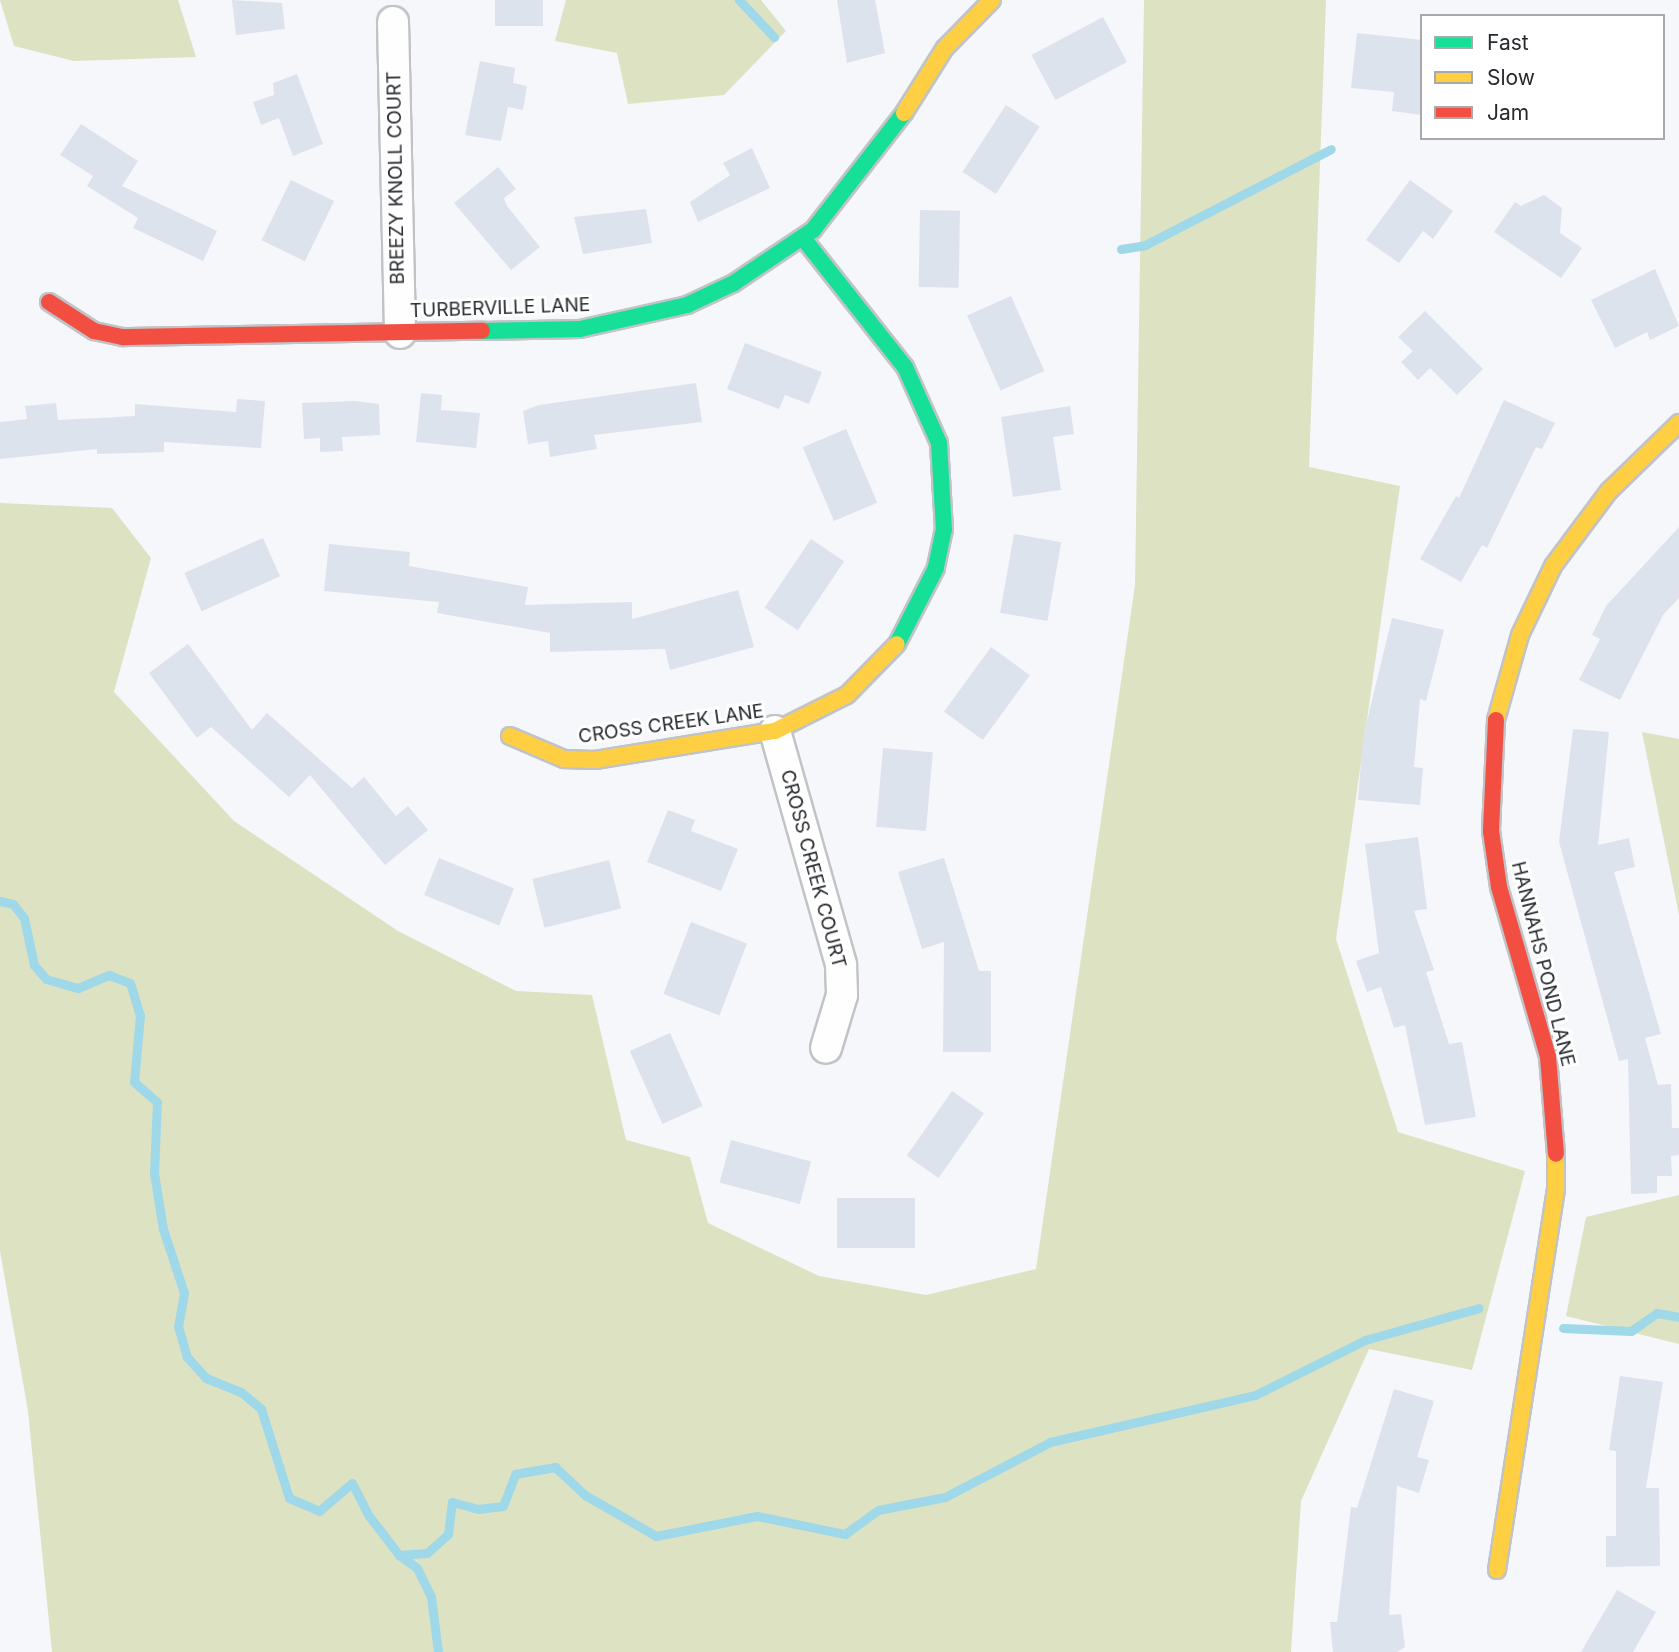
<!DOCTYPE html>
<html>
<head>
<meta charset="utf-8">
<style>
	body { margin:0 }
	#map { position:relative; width:1679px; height:1652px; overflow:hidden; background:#f5f7fa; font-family:Inter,sans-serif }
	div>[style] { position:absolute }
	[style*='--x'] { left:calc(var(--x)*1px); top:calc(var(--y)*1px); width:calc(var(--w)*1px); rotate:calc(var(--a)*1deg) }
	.green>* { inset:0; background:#dde2c3 }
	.stream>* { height:9px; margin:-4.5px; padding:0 4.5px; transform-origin:4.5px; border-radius:4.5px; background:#9fd8e8 }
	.building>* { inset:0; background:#dde3ed; transform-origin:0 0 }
	.roads { filter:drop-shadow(2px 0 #c1c3c7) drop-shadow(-2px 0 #c1c3c7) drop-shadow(0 2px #c1c3c7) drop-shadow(0 -2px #c1c3c7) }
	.street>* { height:30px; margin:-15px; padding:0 15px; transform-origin:15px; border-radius:15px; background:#fefefe }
	.fast>* { height:16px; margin:-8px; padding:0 8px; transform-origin:8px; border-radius:8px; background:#16e098 }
	.slow>* { height:16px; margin:-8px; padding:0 8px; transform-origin:8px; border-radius:8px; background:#ffcf43 }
	.jam>* { height:16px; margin:-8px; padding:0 8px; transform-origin:8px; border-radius:8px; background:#f24e42 }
	span { translate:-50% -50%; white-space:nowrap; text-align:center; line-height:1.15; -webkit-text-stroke:6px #fff; paint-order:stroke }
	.street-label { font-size:19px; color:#26292d }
	.legend { position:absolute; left:1420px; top:14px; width:245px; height:126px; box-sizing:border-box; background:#fff; border:2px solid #a8a9ab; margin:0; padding:9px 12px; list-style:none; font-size:21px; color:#26292d }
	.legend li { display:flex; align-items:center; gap:14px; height:35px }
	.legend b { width:35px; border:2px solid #a8a9ab }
</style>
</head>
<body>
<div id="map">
	<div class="green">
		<i style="clip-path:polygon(0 0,178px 0,196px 57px,74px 61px,14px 46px)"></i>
		<i style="clip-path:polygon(566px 0,761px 0,786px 31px,724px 95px,628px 104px,617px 53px,555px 41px)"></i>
		<i style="clip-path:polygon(1144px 0,1326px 0,1309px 467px,1400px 486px,1336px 939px,1398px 1132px,1525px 1171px,1472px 1370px,1369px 1349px,1301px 1501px,1291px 1652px,52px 1652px,28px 1411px,0 1251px,0 503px,112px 508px,151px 558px,114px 692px,234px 821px,398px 931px,516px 991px,592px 995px,626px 1140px,690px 1157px,708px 1223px,819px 1276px,926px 1295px,1036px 1269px,1135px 585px)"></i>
		<i style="clip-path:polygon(1642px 732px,1679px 739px,1679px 915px)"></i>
		<i style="clip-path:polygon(1679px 1195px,1679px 1344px,1566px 1316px,1586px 1217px)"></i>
	</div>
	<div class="stream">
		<i style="--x:739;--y:0;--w:51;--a:46.6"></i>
		<i style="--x:1121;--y:249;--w:24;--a:-9"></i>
		<i style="--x:1145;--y:245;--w:209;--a:-27.3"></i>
		<i style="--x:0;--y:901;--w:13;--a:13"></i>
		<i style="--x:13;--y:904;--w:18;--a:52"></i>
		<i style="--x:24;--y:918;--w:48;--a:78"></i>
		<i style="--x:34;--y:965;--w:18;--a:49"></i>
		<i style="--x:46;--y:979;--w:33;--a:16"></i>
		<i style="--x:78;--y:988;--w:34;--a:-23"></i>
		<i style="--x:109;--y:975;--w:22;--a:21"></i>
		<i style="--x:130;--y:983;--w:34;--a:73"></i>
		<i style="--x:140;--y:1015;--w:67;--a:95.1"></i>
		<i style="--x:134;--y:1082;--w:30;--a:41"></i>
		<i style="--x:157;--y:1102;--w:71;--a:92.4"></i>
		<i style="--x:154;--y:1173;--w:57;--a:80.9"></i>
		<i style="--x:163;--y:1229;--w:67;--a:71.8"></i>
		<i style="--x:184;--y:1293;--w:34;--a:100"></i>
		<i style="--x:178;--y:1326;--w:32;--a:74"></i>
		<i style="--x:187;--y:1357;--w:28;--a:48"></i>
		<i style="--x:206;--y:1378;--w:38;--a:22"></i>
		<i style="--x:241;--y:1392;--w:26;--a:40"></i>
		<i style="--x:261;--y:1409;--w:93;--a:72.5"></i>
		<i style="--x:289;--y:1498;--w:33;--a:23"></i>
		<i style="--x:319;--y:1511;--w:43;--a:-40.3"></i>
		<i style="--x:352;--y:1483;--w:37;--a:63"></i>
		<i style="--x:369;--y:1516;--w:49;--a:52.4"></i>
		<i style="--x:399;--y:1555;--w:22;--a:36"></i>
		<i style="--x:417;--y:1568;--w:32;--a:64"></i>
		<i style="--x:431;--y:1597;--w:55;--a:82.7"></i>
		<i style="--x:1563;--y:1328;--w:68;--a:2.5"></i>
		<i style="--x:1631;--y:1331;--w:32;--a:-35"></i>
		<i style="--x:1657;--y:1313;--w:22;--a:10"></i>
		<i style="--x:399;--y:1555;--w:28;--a:-4"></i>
		<i style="--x:427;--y:1553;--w:28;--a:-42"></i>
		<i style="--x:448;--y:1534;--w:32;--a:-83"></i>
		<i style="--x:452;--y:1502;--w:27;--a:15"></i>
		<i style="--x:478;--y:1509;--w:25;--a:-7"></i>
		<i style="--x:503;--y:1506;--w:34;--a:-69"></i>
		<i style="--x:515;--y:1474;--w:41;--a:-9.9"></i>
		<i style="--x:555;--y:1467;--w:41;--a:43"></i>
		<i style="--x:585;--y:1495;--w:82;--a:30"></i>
		<i style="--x:656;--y:1536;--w:103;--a:-11.2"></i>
		<i style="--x:757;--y:1516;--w:90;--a:11.6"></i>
		<i style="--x:845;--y:1534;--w:41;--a:-36"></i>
		<i style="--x:878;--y:1510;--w:68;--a:-11"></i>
		<i style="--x:945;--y:1497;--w:119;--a:-27.6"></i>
		<i style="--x:1050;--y:1442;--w:210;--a:-12.9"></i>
		<i style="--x:1255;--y:1395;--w:123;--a:-26.6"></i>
		<i style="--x:1365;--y:1340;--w:118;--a:-15.7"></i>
	</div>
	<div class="building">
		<i style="clip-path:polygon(232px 0,282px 3px,285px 29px,236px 35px)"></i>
		<i style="left:495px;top:0;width:48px;height:26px"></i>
		<i style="clip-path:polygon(837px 0,875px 0,885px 53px,847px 63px)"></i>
		<i style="left:1103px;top:17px;width:51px;height:81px;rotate:62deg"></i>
		<i style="clip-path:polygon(1357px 33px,1422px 40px,1422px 115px,1392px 111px,1394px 92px,1351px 88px)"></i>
		<i style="clip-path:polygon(480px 61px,515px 68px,513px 83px,527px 86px,523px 110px,508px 107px,501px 141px,465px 135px)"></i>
		<i style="clip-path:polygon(297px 74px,323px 144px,293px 156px,279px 118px,261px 125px,253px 102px,274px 95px,273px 83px)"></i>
		<i style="left:1006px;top:105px;width:40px;height:80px;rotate:33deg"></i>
		<i style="clip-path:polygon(81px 124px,138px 161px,122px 186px,217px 231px,203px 261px,133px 228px,138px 218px,87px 186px,93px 176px,60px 155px)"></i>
		<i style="clip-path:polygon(752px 148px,770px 188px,698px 222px,690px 202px,730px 175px,723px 163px)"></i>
		<i style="clip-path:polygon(498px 167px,516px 189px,504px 198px,507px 206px,540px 247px,511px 270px,454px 203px)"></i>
		<i style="left:291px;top:180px;width:48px;height:67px;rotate:26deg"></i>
		<i style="clip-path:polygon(1410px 180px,1453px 211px,1433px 239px,1423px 231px,1399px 263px,1366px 240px)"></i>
		<i style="clip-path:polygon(1544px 195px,1562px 208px,1560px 233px,1582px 248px,1561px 278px,1494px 232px,1515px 202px,1521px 206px)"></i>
		<i style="clip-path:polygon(646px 209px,652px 243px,583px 254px,574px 217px)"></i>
		<i style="left:920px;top:210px;width:40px;height:77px;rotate:1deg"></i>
		<i style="clip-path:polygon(1655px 269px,1679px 326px,1650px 340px,1647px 332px,1615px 348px,1591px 300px)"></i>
		<i style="left:1011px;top:296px;width:82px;height:48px;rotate:66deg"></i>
		<i style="clip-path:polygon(1425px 311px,1483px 369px,1457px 395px,1430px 368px,1418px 380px,1401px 362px,1413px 351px,1398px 337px)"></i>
		<i style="clip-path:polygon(745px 343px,822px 372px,809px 404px,785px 395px,779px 409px,727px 389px)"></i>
		<i style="clip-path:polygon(696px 383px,702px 422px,594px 435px,597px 449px,550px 457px,548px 441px,528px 444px,523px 411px,539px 405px)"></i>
		<i style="clip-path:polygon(421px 393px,442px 395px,441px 410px,480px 413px,476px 448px,416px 442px)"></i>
		<i style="clip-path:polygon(237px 399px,265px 401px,261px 448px,164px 442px,164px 452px,97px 454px,97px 449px,0 459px,0 422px,27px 419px,25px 406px,56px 403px,58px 420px,135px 416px,135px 404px,236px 412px)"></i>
		<i style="clip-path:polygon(1504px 400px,1555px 423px,1542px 449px,1536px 447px,1487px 548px,1482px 545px,1461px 582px,1420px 559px,1456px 496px,1459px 498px)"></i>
		<i style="clip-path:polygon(355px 401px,379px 404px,380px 435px,342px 437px,343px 451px,320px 452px,320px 438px,304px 439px,302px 403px)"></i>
		<i style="clip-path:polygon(1070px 406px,1074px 434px,1053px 437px,1061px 490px,1013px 497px,1001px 417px)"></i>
		<i style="left:846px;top:429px;width:80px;height:47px;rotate:67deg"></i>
		<i style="clip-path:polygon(1679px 527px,1679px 598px,1663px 615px,1620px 700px,1579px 680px,1600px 639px,1592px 635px,1606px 606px)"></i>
		<i style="left:1014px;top:534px;width:48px;height:80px;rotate:10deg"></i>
		<i style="left:263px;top:538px;width:42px;height:86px;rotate:66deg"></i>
		<i style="left:811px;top:539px;width:40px;height:83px;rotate:34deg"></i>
		<i style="clip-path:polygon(329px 544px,410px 552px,409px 566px,528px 587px,525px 605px,632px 602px,632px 619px,738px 590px,754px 647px,670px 670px,665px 649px,550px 652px,550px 633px,437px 613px,439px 602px,324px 591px)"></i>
		<i style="clip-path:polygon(1392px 618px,1444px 630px,1426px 701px,1420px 699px,1414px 767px,1423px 768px,1420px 805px,1358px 800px,1363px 737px)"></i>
		<i style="clip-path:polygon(188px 644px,252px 730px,267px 713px,352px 788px,364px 777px,396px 816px,408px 806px,428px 830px,385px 865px,310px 775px,289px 797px,211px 727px,197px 738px,149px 673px)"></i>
		<i style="left:991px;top:647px;width:48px;height:80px;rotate:36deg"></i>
		<i style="clip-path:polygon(1573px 729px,1609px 732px,1598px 845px,1629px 838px,1635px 867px,1614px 872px,1661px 1034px,1645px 1038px,1658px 1085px,1671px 1084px,1672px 1128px,1679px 1128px,1679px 1155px,1671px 1156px,1672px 1176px,1657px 1176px,1657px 1193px,1631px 1194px,1628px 1059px,1619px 1061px,1559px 842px)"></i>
		<i style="left:883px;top:748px;width:50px;height:79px;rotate:5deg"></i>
		<i style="clip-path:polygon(668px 810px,695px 820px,691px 831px,738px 849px,721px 891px,647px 862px)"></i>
		<i style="clip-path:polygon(1418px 837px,1427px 909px,1414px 911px,1434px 970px,1426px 972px,1449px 1044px,1462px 1042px,1476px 1117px,1425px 1125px,1405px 1025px,1394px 1028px,1381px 987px,1367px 992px,1356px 961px,1379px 953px,1365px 844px)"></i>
		<i style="left:439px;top:858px;width:81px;height:40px;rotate:22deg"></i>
		<i style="clip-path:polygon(944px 858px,979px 971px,991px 971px,991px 1052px,943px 1052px,944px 942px,922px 949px,898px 872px)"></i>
		<i style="left:609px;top:860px;width:50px;height:79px;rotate:76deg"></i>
		<i style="left:691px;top:922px;width:60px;height:77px;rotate:21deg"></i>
		<i style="left:670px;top:1033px;width:80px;height:44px;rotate:66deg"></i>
		<i style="left:952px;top:1091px;width:39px;height:79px;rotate:35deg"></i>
		<i style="left:731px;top:1140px;width:83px;height:44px;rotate:15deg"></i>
		<i style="left:915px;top:1198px;width:50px;height:78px;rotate:90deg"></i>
		<i style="clip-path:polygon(1620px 1376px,1663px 1382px,1646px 1488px,1659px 1488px,1660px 1566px,1606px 1567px,1606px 1536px,1616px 1536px,1616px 1451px,1609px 1450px)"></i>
		<i style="clip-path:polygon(1394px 1389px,1434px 1401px,1417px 1457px,1429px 1460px,1419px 1493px,1397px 1486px,1389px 1615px,1401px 1614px,1405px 1647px,1397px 1652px,1333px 1652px,1330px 1622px,1337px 1622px,1351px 1507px,1357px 1508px)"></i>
		<i style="clip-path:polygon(1617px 1590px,1656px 1612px,1633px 1652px,1581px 1652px)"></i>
	</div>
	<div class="roads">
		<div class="street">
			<i style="--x:393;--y:22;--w:311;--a:88.7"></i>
			<i style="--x:775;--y:731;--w:243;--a:74.2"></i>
			<i style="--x:841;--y:965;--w:30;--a:88"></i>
			<i style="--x:842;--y:995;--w:55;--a:106.8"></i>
		</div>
		<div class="fast">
			<i style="--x:803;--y:238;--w:164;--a:51.7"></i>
			<i style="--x:905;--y:367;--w:83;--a:65.9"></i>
			<i style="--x:939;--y:443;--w:86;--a:86.7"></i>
			<i style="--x:944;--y:529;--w:40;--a:102"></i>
			<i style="--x:936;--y:568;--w:85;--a:117.2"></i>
			<i style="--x:482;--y:331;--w:98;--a:-1.2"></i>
			<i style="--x:580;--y:329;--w:110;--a:-12.6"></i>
			<i style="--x:687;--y:305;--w:52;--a:-25.1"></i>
			<i style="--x:734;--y:283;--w:95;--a:-33.9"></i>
			<i style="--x:813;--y:230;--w:148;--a:-52.1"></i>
		</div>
		<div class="slow">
			<i style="--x:904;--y:113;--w:77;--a:-57.8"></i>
			<i style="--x:945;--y:48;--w:67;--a:-45.6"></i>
			<i style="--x:1496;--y:720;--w:88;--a:-74.2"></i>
			<i style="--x:1520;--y:635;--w:76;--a:-64.4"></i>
			<i style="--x:1553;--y:566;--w:94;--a:-53.3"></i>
			<i style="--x:1609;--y:491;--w:98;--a:-44.2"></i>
			<i style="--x:510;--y:736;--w:59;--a:23.1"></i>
			<i style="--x:564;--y:759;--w:31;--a:2"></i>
			<i style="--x:595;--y:760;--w:182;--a:-9.2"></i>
			<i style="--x:775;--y:731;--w:80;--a:-26.6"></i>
			<i style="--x:847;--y:695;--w:71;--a:-45.6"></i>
			<i style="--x:1497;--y:1570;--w:386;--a:-81.2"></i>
			<i style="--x:1556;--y:1189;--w:35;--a:-90"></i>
		</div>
		<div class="jam">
			<i style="--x:49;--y:302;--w:54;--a:32.8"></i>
			<i style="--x:94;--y:331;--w:30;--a:12"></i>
			<i style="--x:123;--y:337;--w:359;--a:-1"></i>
			<i style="--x:1496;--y:720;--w:111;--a:92.6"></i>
			<i style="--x:1491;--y:831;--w:57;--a:81.9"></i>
			<i style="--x:1499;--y:887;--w:177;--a:73.9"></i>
			<i style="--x:1548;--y:1057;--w:97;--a:85.3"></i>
		</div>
	</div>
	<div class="street-label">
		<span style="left:396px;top:178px;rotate:-91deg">BREEZY KNOLL COURT</span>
		<span style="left:500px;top:308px;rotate:-2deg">TURBERVILLE LANE</span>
		<span style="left:671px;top:724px;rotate:-8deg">CROSS CREEK LANE</span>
		<span style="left:813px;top:869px;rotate:75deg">CROSS CREEK COURT</span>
		<span style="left:1543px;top:964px;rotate:76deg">HANNAHS POND LANE</span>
	</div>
	<ul class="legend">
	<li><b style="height:9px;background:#16e098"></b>Fast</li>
	<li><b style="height:9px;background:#ffcf43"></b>Slow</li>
	<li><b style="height:9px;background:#f24e42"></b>Jam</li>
	</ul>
</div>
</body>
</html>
